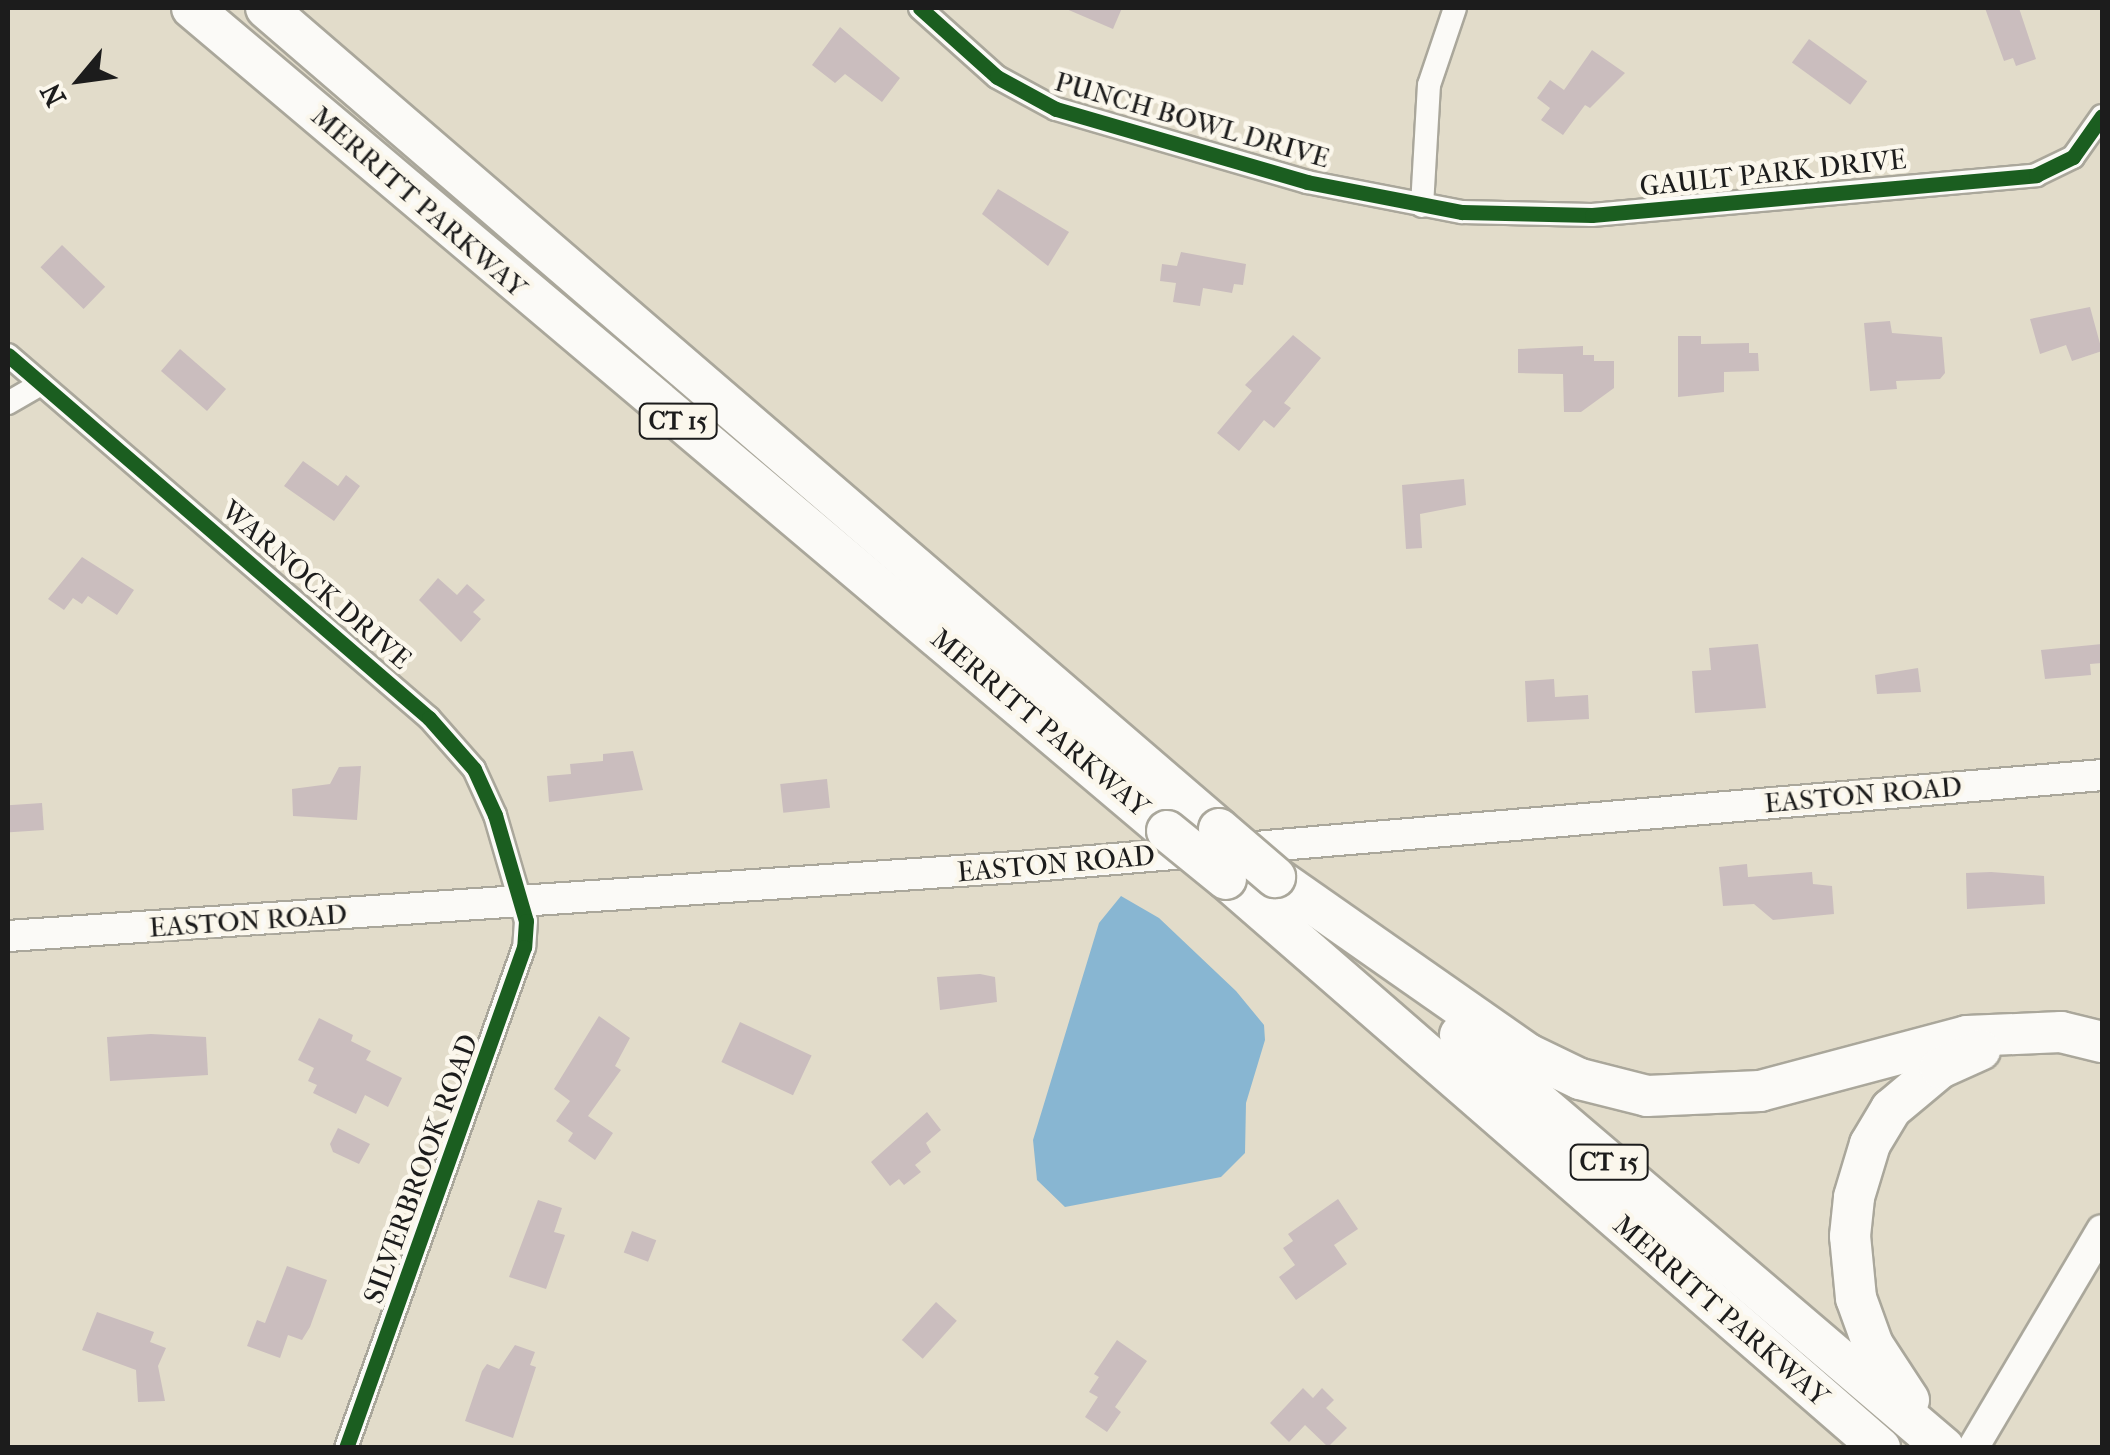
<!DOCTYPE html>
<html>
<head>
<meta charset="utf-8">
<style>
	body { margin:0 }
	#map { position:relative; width:2110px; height:1455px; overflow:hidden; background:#e2dcca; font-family:"IM FELL French Canon",serif }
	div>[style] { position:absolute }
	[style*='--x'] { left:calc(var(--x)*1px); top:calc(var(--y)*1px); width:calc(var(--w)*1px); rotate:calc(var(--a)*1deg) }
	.water>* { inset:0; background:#88b6d2 }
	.building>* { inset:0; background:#cabdbe; transform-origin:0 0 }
	.roads { filter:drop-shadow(2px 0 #aaa79b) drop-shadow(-2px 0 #aaa79b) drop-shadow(0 2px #aaa79b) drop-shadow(0 -2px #aaa79b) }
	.street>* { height:22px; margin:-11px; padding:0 11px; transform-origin:11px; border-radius:11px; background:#fbfaf7 }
	.secondary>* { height:30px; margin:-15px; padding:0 15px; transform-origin:15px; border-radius:15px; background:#fbfaf7 }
	.highway>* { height:40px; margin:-20px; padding:0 20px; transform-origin:20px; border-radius:20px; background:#fbfaf7 }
	.bridges { filter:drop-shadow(2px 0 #aaa79b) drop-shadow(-2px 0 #aaa79b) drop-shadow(0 2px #aaa79b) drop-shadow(0 -2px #aaa79b) }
	.highway-bridge>* { height:40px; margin:-20px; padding:0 20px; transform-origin:20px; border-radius:20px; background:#fbfaf7 }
	.cycleway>* { height:15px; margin:-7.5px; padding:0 7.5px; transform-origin:7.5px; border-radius:7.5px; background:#1b5e20 }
	span { translate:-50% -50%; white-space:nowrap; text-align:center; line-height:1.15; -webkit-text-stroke:9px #fbf7ec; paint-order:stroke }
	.shield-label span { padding:2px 8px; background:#fbf7ec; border:2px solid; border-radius:8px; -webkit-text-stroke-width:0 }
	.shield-label { font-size:25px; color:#1c1c1c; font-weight:700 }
	.street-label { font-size:28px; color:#1c1c1c }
	.frame { position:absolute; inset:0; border:10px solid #1c1c1c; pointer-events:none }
	.north { position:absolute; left:30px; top:30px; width:100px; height:100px; -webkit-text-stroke:8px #fbf7ec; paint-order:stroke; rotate:241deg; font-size:28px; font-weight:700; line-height:40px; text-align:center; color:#1c1c1c }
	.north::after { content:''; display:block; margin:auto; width:35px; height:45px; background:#1c1c1c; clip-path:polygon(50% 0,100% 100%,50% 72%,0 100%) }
</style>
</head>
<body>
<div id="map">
	<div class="water">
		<i style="clip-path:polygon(1121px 896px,1159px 918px,1236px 991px,1264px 1025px,1265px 1040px,1246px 1103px,1245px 1153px,1221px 1177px,1065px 1207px,1037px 1180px,1033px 1140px,1099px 923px)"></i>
	</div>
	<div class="building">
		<i style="clip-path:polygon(1064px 8px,1122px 8px,1113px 29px)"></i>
		<i style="clip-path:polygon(1985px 8px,2019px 8px,2036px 59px,2016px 66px,2013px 58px,2004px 61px)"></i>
		<i style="clip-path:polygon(840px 27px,900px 78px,882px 102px,845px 74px,835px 83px,812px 65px)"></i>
		<i style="left:1809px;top:39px;width:72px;height:29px;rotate:36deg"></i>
		<i style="clip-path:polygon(1592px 50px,1625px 73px,1590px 108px,1585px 105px,1563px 135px,1541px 120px,1550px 108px,1537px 98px,1550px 80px,1564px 90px)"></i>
		<i style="clip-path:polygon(998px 189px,1069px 232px,1048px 266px,982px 214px)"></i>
		<i style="left:62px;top:245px;width:60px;height:31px;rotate:44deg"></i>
		<i style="clip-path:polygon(1181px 252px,1246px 264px,1243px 285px,1234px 284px,1232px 293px,1203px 288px,1200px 306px,1173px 302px,1176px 283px,1160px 281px,1162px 264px,1177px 266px)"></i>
		<i style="clip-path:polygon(2090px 307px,2102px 351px,2072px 361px,2066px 345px,2040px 354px,2030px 319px)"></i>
		<i style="clip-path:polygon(1890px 321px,1892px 333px,1942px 337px,1945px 373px,1940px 379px,1896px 381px,1897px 389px,1870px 391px,1864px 323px)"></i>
		<i style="clip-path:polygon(1293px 335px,1321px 358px,1284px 403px,1291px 408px,1274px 428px,1264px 420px,1239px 451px,1217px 433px,1252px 391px,1245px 385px)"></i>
		<i style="clip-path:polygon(1678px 336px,1701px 336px,1701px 344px,1749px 343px,1749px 353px,1758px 353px,1759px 371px,1724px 372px,1724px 392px,1678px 397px)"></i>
		<i style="clip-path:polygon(1583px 346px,1583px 355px,1594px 355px,1594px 361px,1614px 361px,1614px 388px,1581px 412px,1564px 412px,1563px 374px,1518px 373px,1518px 349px)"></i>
		<i style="left:180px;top:349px;width:61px;height:29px;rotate:41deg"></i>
		<i style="clip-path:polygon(303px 461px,338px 486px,346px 475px,360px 486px,334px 521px,284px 486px)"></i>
		<i style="clip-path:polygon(1464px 479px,1466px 505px,1420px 514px,1422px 548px,1406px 549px,1402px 485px)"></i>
		<i style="clip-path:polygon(82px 557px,134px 590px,117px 615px,88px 596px,82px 604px,73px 598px,64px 610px,48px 599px)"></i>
		<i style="clip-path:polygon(438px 578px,457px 595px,467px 584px,485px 600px,473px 612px,481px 619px,461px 642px,419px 600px)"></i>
		<i style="clip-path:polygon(1758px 644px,1766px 708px,1695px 713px,1692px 671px,1711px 670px,1709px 648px)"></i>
		<i style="clip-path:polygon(2102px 644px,2102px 663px,2090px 664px,2091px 675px,2045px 679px,2041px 650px)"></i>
		<i style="clip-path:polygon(1918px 668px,1921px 692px,1877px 694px,1875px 675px)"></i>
		<i style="clip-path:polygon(1554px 679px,1555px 697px,1588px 695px,1589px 719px,1527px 722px,1525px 681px)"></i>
		<i style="clip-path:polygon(633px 751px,643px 790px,549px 802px,547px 776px,571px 774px,570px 764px,603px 761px,603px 754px)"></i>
		<i style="clip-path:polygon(361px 766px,357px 820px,293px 816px,292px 789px,330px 784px,339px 767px)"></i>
		<i style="left:827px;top:779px;width:29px;height:47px;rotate:84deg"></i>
		<i style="left:42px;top:803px;width:27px;height:34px;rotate:86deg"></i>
		<i style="clip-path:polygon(1747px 864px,1748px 877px,1812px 872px,1813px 884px,1832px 886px,1834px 914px,1773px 920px,1754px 904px,1723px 906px,1719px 867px)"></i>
		<i style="clip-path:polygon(1991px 872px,2044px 876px,2045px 904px,1967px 909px,1966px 873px)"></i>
		<i style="clip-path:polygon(980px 974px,995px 977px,997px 1002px,940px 1010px,937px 977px)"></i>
		<i style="clip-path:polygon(599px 1016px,630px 1038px,615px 1066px,621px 1070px,588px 1116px,613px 1133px,595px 1160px,568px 1141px,573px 1133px,556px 1121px,570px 1101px,554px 1089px)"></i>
		<i style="clip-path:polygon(319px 1018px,353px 1035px,351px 1041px,371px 1051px,366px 1060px,402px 1078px,388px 1107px,365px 1095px,356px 1114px,313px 1093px,317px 1085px,308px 1081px,314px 1068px,298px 1060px)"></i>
		<i style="left:740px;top:1022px;width:79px;height:44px;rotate:25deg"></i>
		<i style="clip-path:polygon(151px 1034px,206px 1037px,208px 1075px,110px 1081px,107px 1037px)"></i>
		<i style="clip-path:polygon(927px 1112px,941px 1130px,926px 1143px,931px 1152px,915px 1165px,921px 1172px,904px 1185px,899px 1179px,890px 1186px,871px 1162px)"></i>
		<i style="clip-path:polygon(338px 1128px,370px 1144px,359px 1164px,333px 1152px,330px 1144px)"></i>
		<i style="clip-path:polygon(1338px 1199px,1358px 1229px,1334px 1245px,1347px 1264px,1296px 1300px,1279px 1277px,1295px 1265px,1283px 1248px,1293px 1241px,1288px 1234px)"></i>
		<i style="clip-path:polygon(538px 1200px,562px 1208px,554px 1232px,565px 1235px,546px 1289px,509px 1277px)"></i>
		<i style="left:632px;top:1231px;width:26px;height:23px;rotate:21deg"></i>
		<i style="clip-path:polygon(287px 1266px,327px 1280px,310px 1327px,302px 1340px,288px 1335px,280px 1358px,247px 1346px,257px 1320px,265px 1323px)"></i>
		<i style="left:936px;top:1302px;width:28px;height:51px;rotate:42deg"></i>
		<i style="clip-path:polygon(97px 1312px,154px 1332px,150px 1342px,166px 1348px,158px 1366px,165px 1401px,138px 1402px,136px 1370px,82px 1350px)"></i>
		<i style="clip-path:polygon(1117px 1340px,1147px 1361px,1115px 1407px,1121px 1412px,1107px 1432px,1085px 1417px,1098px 1397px,1089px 1392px,1099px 1377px,1094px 1374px)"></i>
		<i style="clip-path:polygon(515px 1345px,535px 1352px,530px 1365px,536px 1367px,513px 1438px,465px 1421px,482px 1371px,487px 1364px,499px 1369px)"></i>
		<i style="clip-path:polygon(1303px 1388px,1313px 1398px,1322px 1388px,1334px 1400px,1326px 1408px,1347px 1428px,1328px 1447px,1305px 1425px,1289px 1442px,1270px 1423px)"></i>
	</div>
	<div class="roads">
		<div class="street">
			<i style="--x:920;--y:8;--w:103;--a:41.9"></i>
			<i style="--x:997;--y:77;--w:67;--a:28.5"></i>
			<i style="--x:1056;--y:109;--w:261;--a:16.2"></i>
			<i style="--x:1307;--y:182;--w:158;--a:11"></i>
			<i style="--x:1462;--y:212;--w:130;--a:1.3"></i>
			<i style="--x:1592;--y:215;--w:446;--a:-5.1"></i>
			<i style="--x:2036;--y:175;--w:41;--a:-25.9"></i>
			<i style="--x:2073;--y:157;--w:50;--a:-54.7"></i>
			<i style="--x:1422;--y:206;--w:121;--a:-86.7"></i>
			<i style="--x:1429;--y:85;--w:81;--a:-71.3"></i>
			<i style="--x:8;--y:355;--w:556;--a:40.77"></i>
			<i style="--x:429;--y:718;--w:68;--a:48.6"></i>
			<i style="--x:474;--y:769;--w:51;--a:65.5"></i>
			<i style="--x:495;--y:815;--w:110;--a:73.7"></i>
			<i style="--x:526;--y:921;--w:26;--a:94"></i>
			<i style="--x:524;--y:947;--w:532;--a:109.56"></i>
			<i style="--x:8;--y:403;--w:38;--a:-30"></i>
		</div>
		<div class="secondary">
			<i style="--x:8;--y:936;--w:1026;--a:-3.91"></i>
			<i style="--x:1032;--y:866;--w:1074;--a:-4.86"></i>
			<i style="--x:1973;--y:1448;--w:253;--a:-59.4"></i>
		</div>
		<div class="highway">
			<i style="--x:192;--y:8;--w:1276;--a:40.17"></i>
			<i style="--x:266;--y:8;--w:1258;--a:40.74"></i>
			<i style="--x:1275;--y:877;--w:309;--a:35"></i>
			<i style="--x:1528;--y:1054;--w:58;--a:25.7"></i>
			<i style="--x:1580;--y:1079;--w:69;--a:14.2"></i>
			<i style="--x:1647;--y:1096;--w:113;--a:-2.5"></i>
			<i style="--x:1760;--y:1091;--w:214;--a:-14.9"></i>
			<i style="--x:1967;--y:1036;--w:94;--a:-2.4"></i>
			<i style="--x:2061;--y:1032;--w:42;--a:13.7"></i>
			<i style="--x:1226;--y:879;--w:867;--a:41.02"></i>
			<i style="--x:1460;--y:1035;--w:636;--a:40.47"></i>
			<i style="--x:1909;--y:1400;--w:66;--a:-123.2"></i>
			<i style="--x:1873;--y:1345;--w:50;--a:-109.9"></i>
			<i style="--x:1856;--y:1298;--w:62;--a:-95.5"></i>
			<i style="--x:1850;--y:1236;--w:39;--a:-84"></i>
			<i style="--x:1854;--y:1197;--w:55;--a:-73.2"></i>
			<i style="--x:1870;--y:1144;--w:41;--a:-59"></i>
			<i style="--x:1891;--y:1109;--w:64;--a:-39.9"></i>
			<i style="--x:1940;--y:1068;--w:44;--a:-24.2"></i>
		</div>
	</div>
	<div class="bridges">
		<div class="highway-bridge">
			<i style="--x:1219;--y:829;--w:74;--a:40.6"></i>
			<i style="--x:1167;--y:831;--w:76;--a:39.1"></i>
		</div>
	</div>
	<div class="cycleway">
		<i style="--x:920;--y:8;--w:103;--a:41.9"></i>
		<i style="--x:997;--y:77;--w:67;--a:28.5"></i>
		<i style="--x:1056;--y:109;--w:261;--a:16.2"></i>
		<i style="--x:1307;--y:182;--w:158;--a:11"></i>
		<i style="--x:1462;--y:212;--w:130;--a:1.3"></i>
		<i style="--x:1592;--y:215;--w:446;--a:-5.1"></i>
		<i style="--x:2036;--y:175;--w:41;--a:-25.9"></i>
		<i style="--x:2073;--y:157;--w:50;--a:-54.7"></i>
		<i style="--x:8;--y:355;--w:556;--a:40.77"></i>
		<i style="--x:429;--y:718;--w:68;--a:48.6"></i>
		<i style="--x:474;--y:769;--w:51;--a:65.5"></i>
		<i style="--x:495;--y:815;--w:110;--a:73.7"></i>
		<i style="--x:526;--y:921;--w:26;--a:94"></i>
		<i style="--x:524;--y:947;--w:532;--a:109.56"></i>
	</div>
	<div class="shield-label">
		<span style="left:678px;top:421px">CT 15</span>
		<span style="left:1609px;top:1162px">CT 15</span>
	</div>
	<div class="street-label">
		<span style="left:1192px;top:120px;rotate:16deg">PUNCH BOWL DRIVE</span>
		<span style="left:1773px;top:173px;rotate:-6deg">GAULT PARK DRIVE</span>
		<span style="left:419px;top:202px;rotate:41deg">MERRITT PARKWAY</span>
		<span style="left:316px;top:585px;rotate:41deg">WARNOCK DRIVE</span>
		<span style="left:1040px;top:723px;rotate:40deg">MERRITT PARKWAY</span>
		<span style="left:1863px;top:795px;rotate:-5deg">EASTON ROAD</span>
		<span style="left:1056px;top:864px;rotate:-5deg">EASTON ROAD</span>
		<span style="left:248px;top:921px;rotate:-4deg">EASTON ROAD</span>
		<span style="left:421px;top:1169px;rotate:-70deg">SILVERBROOK ROAD</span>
		<span style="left:1721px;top:1311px;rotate:41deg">MERRITT PARKWAY</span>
	</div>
	<div class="frame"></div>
	<div class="north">N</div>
</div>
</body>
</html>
